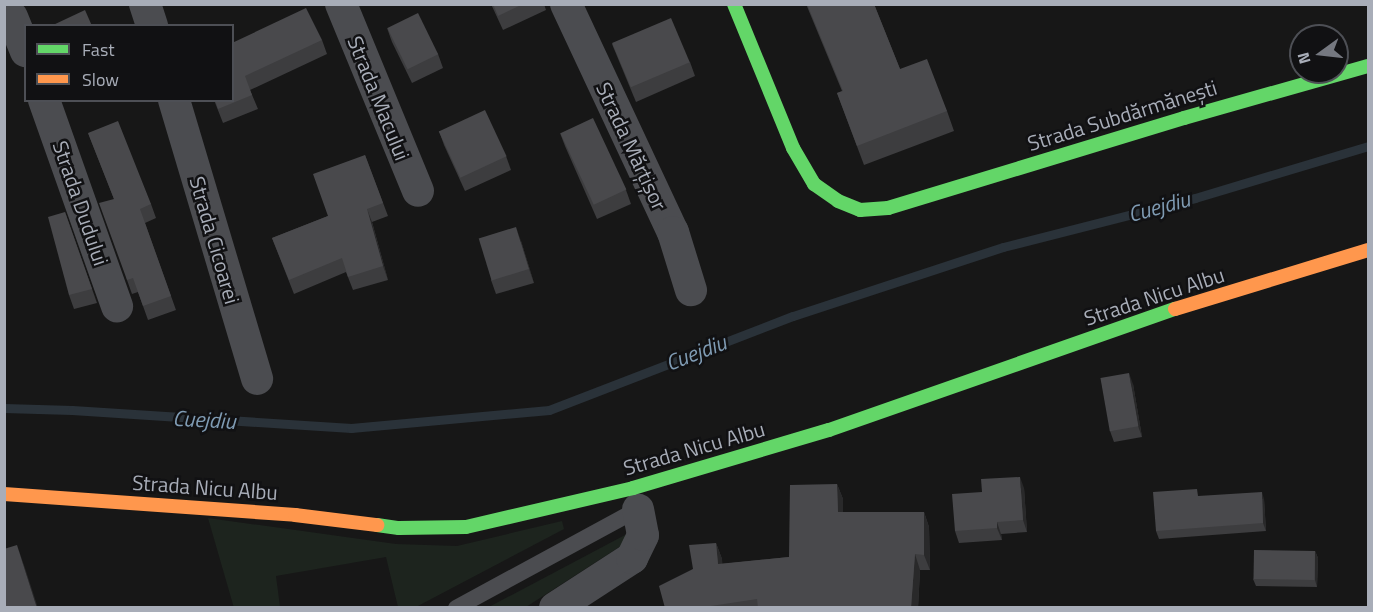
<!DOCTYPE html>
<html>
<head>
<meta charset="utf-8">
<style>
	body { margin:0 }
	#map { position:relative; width:1373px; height:612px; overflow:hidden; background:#171717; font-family:"Titillium Web",sans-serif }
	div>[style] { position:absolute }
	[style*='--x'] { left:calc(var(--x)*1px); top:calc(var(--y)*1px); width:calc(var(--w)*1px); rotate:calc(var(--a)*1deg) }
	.green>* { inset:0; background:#1d241e }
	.stream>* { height:9px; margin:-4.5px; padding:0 4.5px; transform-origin:4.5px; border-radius:4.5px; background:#2a3239 }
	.lane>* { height:16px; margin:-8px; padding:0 8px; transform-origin:8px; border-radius:8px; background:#4b4c50 }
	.street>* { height:32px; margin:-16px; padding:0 16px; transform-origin:16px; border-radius:16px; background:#4b4c50 }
	.fast>* { height:14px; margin:-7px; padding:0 7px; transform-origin:7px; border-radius:7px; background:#63d668 }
	.slow>* { height:14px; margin:-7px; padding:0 7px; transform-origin:7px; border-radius:7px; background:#ff974d }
	.wall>* { inset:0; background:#3d3d3f }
	.shaded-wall>* { inset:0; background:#29292a }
	.building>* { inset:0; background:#49494c; transform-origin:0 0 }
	span { translate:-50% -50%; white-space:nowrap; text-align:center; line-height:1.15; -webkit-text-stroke:5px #111113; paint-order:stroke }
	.street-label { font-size:21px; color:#a8adb8 }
	.water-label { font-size:22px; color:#7f9bb3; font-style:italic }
	.frame { position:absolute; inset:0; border:6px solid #a8adb8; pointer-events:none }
	.legend { position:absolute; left:24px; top:24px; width:210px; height:78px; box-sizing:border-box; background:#111113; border:2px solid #4d4f55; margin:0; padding:8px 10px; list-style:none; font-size:18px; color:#a8adb8 }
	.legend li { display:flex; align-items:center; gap:12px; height:30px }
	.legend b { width:30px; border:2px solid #4d4f55 }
	.north { position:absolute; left:1289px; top:24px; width:60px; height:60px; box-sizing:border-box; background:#111113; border:2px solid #4d4f55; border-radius:50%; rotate:255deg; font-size:16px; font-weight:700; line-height:24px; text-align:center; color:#a8adb8 }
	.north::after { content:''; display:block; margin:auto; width:21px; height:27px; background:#757880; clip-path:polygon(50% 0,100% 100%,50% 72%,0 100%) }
</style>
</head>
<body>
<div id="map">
	<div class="green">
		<i style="clip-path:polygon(208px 518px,396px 544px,457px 546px,562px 521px,564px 529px,416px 607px,398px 607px,386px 557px,276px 576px,280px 607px,234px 608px)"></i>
		<i style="clip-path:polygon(625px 535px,627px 542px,526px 607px,487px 608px)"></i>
	</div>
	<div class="stream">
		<i style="--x:4;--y:408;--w:68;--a:1.7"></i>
		<i style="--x:72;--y:410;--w:280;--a:3.7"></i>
		<i style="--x:351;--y:428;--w:199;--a:-5.2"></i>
		<i style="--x:549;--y:410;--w:261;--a:-21.1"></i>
		<i style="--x:793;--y:316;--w:221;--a:-18.2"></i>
		<i style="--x:1003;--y:247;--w:198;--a:-14.3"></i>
		<i style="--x:1195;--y:198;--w:181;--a:-16.7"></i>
	</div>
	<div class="lane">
		<i style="--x:456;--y:608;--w:207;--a:-28.5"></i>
		<i style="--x:638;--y:509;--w:5;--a:-101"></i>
	</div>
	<div class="street">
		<i style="--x:145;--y:4;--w:23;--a:72"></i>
		<i style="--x:341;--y:4;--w:202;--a:67.6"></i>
		<i style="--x:566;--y:4;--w:252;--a:64.9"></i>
		<i style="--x:673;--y:232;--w:61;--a:72.8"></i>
		<i style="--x:12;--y:17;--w:37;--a:68"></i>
		<i style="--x:44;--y:100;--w:219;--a:70.5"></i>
		<i style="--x:174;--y:100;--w:291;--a:73.4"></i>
		<i style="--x:555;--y:608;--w:92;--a:-33"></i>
		<i style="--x:632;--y:558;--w:25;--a:-64"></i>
		<i style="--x:643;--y:535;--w:26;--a:-101"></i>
	</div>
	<div class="fast">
		<i style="--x:734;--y:4;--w:156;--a:67.7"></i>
		<i style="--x:793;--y:148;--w:42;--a:59.7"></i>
		<i style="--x:814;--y:184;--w:29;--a:35"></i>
		<i style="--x:838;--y:201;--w:24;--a:22"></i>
		<i style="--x:860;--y:210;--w:28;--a:-4"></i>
		<i style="--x:888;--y:208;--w:309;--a:-16.9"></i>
		<i style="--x:1184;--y:118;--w:191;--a:-15.8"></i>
		<i style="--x:377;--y:525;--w:22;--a:8"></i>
		<i style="--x:399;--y:528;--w:67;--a:-0.9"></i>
		<i style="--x:466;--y:527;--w:171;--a:-13.1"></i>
		<i style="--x:633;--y:488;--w:204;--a:-16.5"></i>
		<i style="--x:829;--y:430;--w:367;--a:-19.3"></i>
	</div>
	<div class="slow">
		<i style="--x:1175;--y:309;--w:202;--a:-17"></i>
		<i style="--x:4;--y:494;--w:292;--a:4.1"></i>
		<i style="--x:295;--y:515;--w:83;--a:7"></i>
	</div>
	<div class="wall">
		<i style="clip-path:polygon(491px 4px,544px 4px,546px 10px,503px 30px)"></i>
		<i style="clip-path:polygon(806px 4px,874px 4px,900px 69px,947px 111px,954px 131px,864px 165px,837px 93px,842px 91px)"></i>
		<i style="clip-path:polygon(387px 28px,438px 54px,443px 68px,412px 83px,392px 42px)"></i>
		<i style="clip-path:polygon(322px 40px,327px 54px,250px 90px,258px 109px,223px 123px,214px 100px,232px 100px,232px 43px)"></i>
		<i style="clip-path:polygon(612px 44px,690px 62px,695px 76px,636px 102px)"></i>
		<i style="clip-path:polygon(439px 131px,506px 156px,511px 170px,465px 191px,444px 145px)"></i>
		<i style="clip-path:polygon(88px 133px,151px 204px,156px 218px,145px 223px,176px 310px,148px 320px,138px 292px,132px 294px,127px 280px,114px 199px)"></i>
		<i style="clip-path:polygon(560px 133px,626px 190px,631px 204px,597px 219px,565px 146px)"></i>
		<i style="clip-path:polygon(365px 155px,388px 216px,372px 222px,388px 280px,353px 290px,346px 272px,294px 294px,272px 238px,328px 216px)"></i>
		<i style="clip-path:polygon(65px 212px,97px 303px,74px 309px,69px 295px)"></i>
		<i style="clip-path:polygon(521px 241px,534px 283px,496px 294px,491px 280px)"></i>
		<i style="clip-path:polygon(1133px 384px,1142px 437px,1114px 442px,1110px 431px)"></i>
		<i style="clip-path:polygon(837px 484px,843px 499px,843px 512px,924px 512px,929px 527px,930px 570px,920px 570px,918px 608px,665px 608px,693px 569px,716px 543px,722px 559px,722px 564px,789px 557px)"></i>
		<i style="clip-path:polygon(1024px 488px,1027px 532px,1001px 534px,1002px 540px,959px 543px,955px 531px,982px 492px)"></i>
		<i style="clip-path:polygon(1200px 496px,1264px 499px,1266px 531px,1159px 539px,1156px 531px)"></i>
		<i style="clip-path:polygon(1315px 551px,1318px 558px,1317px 587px,1256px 586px,1253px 579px)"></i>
	</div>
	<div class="shaded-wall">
		<i style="clip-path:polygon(367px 209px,372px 222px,388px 280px,383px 266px)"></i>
		<i style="clip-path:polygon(516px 227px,521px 241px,534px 283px,529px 269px)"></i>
		<i style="clip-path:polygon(1129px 373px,1133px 384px,1142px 437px,1138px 426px)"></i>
		<i style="clip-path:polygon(1020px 477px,1024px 488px,1027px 532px,1023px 520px)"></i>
		<i style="clip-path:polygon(837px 484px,843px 499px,843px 527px,838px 512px)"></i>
		<i style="clip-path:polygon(1262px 492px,1264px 499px,1266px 531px,1263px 523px)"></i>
		<i style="clip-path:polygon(924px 512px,929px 527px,930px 570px,924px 555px)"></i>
		<i style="clip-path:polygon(997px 522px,1001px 534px,1002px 540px,997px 528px)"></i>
		<i style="clip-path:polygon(716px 543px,722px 559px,724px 580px,718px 564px)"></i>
		<i style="clip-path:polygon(17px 545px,25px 568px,38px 608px,37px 608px)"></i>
		<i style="clip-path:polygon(1315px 551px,1318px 558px,1317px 587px,1315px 580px)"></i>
		<i style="clip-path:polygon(915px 554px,920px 570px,918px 608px,911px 608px)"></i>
	</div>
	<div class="building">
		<i style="clip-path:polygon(493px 4px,523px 4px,498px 16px)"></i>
		<i style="clip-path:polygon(807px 4px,874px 4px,900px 69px,927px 59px,947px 111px,857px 146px,837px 93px,843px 91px)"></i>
		<i style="clip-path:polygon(306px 8px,322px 40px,245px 76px,252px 95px,218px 109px,215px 100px,232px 100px,232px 43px)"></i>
		<i style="clip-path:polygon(85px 10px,92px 26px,51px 26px)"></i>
		<i style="left:418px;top:13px;width:46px;height:34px;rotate:64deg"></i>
		<i style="left:671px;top:18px;width:48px;height:64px;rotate:67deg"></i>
		<i style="left:485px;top:110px;width:51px;height:51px;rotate:65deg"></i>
		<i style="left:593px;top:118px;width:79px;height:36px;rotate:65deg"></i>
		<i style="clip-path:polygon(118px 121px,151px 204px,140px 209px,171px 296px,143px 306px,133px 278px,127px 280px,99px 203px,114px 199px,88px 133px)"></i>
		<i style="clip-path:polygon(365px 155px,383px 203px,367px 209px,383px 266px,348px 277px,342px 258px,289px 280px,272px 238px,328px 216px,313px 174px)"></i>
		<i style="clip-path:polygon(65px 212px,92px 289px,69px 295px,48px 217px)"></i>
		<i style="left:516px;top:227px;width:44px;height:39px;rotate:73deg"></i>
		<i style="left:1129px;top:373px;width:54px;height:29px;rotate:80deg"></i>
		<i style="clip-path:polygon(1020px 477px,1023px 520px,997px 522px,997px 528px,955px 531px,952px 494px,982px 492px,981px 479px)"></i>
		<i style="clip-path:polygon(837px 484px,838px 512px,924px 512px,924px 555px,915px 554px,911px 608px,797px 608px,797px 606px,758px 608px,757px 599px,698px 608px,665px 608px,659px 586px,693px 569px,689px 545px,716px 543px,718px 564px,789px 557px,790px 485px)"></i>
		<i style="clip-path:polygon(1197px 489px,1198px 496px,1262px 492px,1263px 523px,1156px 531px,1153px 492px)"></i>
		<i style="clip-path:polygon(17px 545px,37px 608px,4px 608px,4px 549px)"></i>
		<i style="left:1254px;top:550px;width:61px;height:29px;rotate:1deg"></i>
	</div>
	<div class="street-label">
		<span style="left:379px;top:98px;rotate:68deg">Strada Macului</span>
		<span style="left:1122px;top:115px;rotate:-17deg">Strada Subdărmănești</span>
		<span style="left:632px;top:146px;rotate:65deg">Strada Mărțișor</span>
		<span style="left:81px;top:203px;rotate:71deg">Strada Dudului</span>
		<span style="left:215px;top:240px;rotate:74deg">Strada Cicoarei</span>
		<span style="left:1154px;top:296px;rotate:-18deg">Strada Nicu Albu</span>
		<span style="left:694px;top:448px;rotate:-16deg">Strada Nicu Albu</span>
		<span style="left:205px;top:487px;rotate:4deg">Strada Nicu Albu</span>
	</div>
	<div class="water-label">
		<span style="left:1159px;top:207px;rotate:-15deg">Cuejdiu</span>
		<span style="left:696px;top:353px;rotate:-21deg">Cuejdiu</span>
		<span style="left:204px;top:420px;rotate:3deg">Cuejdiu</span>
	</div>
	<div class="frame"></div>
	<ul class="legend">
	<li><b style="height:8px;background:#63d668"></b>Fast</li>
	<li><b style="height:8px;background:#ff974d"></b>Slow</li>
	</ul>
	<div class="north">N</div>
</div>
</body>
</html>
